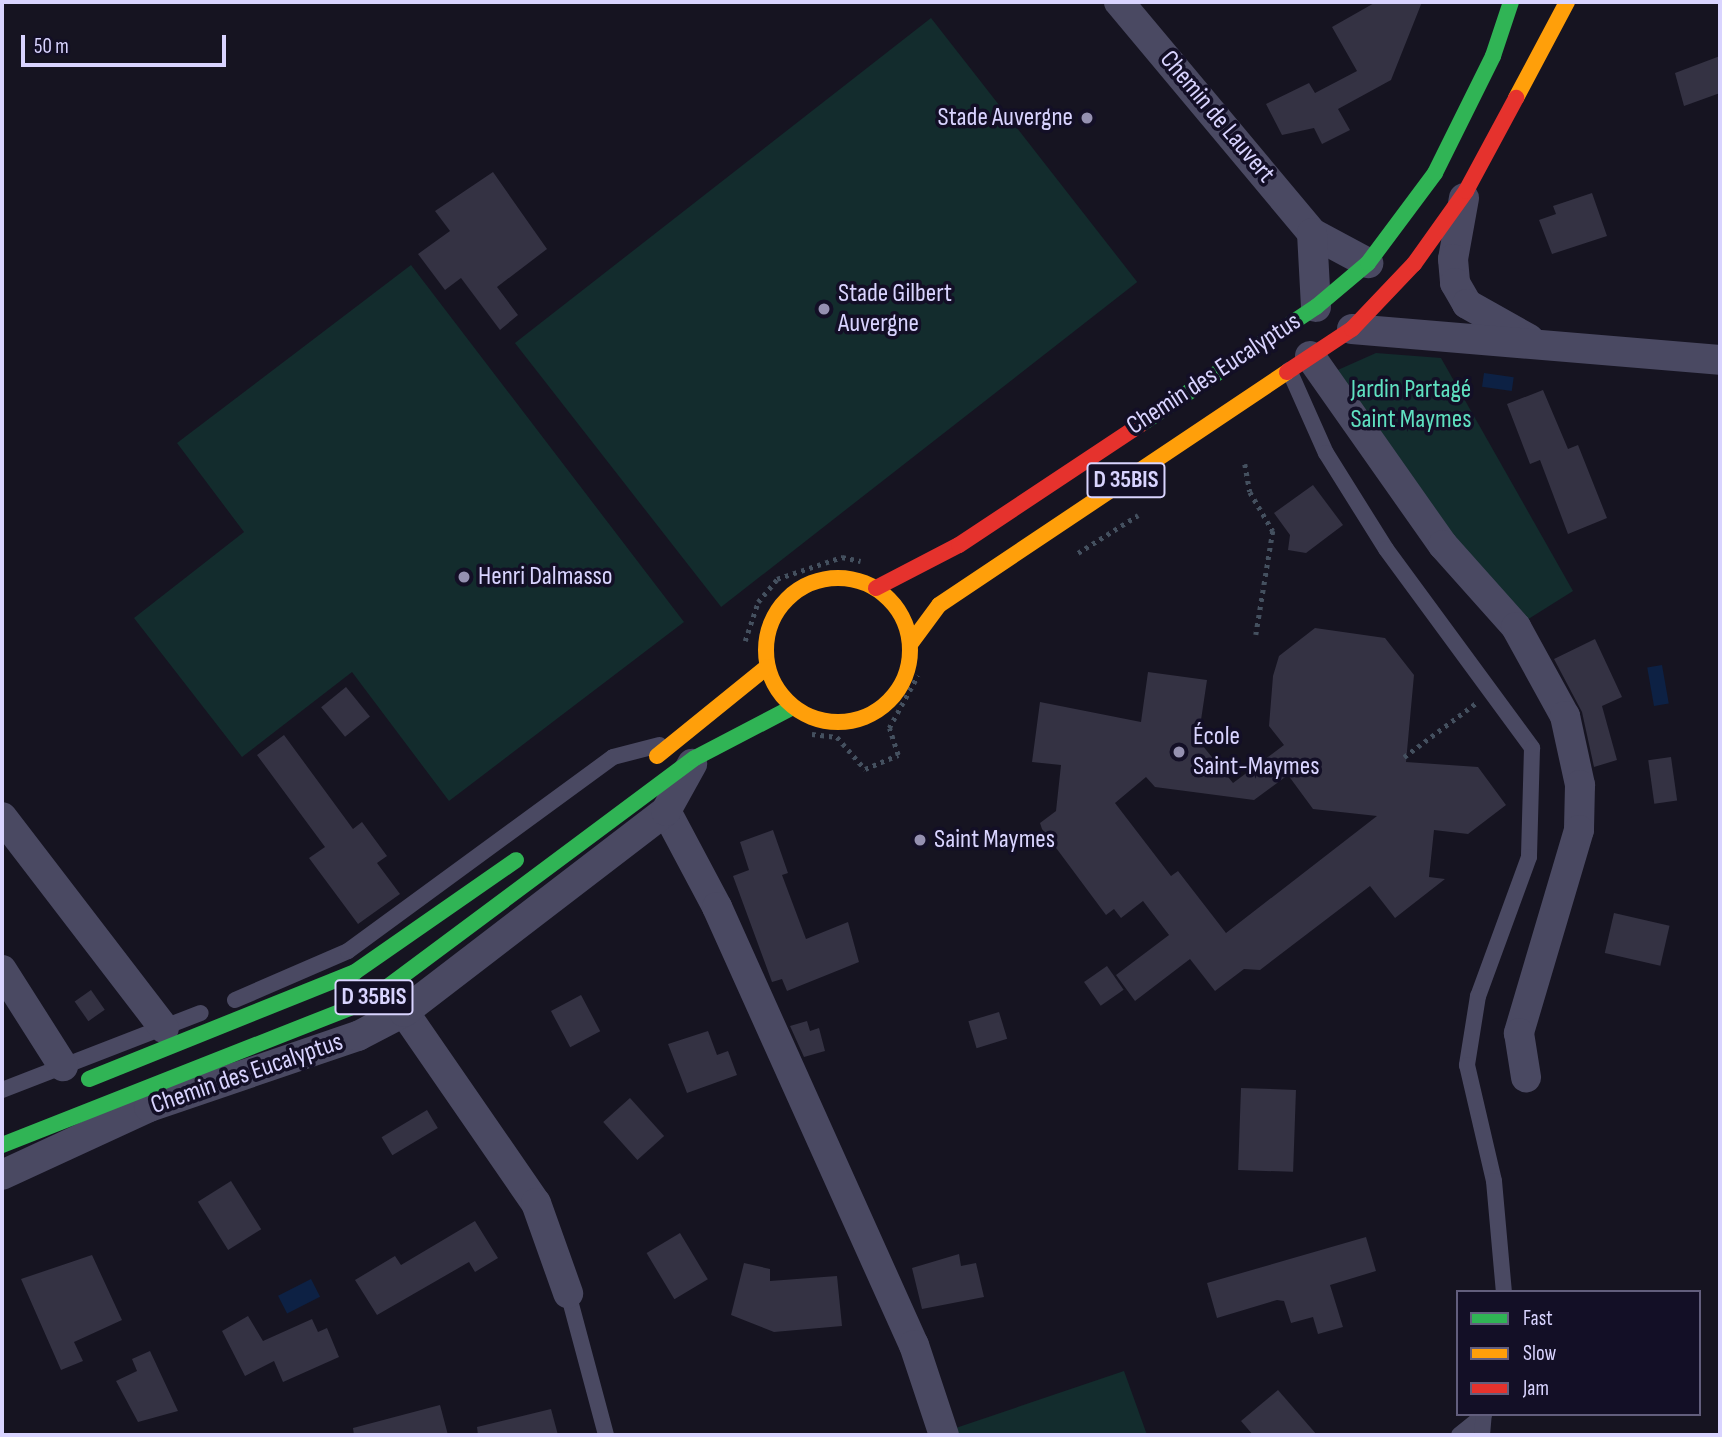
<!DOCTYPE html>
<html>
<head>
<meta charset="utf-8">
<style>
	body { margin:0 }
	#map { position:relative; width:1722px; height:1437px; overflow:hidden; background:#161421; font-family:"Sofia Sans Condensed",sans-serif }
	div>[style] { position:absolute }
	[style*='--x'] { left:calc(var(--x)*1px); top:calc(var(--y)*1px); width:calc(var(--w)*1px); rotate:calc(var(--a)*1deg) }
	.green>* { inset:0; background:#132c2d; transform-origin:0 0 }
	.water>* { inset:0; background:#0d2144; transform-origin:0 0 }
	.building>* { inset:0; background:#343243; transform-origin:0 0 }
	.path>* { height:4.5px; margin-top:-2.25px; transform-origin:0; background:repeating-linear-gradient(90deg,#44505f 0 3.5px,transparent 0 8.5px) }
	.lane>* { height:16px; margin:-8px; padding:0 8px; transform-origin:8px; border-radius:8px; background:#4a4962 }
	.street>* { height:30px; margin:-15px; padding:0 15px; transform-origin:15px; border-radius:15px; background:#4a4962 }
	.fast>* { height:16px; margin:-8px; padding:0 8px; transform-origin:8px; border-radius:8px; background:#30b455 }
	.slow>* { height:16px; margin:-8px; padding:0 8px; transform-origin:8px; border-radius:8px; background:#ff9f0a }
	.slow>.ring { margin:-8px; padding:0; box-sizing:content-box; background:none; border:16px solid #ff9f0a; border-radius:50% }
	.jam>* { height:16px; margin:-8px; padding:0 8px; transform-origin:8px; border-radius:8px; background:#e5322d }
	.dots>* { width:19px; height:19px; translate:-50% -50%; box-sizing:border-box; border:4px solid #130f26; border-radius:50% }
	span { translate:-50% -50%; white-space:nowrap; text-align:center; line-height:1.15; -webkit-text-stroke:7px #130f26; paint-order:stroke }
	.shield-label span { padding:2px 5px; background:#130f26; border:2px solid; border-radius:5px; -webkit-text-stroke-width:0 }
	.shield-label { font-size:24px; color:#d9d4ff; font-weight:700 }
	.street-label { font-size:26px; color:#d9d4ff }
	.poi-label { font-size:26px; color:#d9d4ff }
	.right { translate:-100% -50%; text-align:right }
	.left { translate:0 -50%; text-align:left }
	.park-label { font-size:26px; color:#5fe0c0 }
	.frame { position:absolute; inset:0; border:4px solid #d9d4ff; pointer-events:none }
	.legend { position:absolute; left:1456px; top:1290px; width:245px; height:126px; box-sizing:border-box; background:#130f26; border:2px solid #625e7d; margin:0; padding:9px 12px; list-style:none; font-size:21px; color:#d9d4ff }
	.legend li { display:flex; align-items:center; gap:14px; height:35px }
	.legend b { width:35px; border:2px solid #625e7d }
	.scale { position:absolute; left:21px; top:35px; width:205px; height:32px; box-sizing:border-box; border:4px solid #d9d4ff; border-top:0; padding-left:9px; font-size:21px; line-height:24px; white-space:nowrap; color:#d9d4ff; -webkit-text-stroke:5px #130f26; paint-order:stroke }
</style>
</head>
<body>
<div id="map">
	<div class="green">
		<i style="left:931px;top:18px;width:335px;height:528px;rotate:52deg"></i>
		<i style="clip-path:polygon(411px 265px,684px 622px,449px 801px,352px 672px,242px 757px,134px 618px,244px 532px,177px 443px)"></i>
		<i style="clip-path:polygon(1376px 353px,1441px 358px,1573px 591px,1522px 623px,1466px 558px,1331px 373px)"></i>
		<i style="clip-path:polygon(1124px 1371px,1147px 1435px,935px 1435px)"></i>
	</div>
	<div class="water">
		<i style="left:1484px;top:373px;width:30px;height:14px;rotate:8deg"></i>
		<i style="left:1662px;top:665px;width:39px;height:15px;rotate:80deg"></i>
		<i style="left:311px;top:1279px;width:20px;height:37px;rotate:63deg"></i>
	</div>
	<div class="building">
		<i style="clip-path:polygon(1376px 2px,1422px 2px,1391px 80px,1338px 109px,1350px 130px,1322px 144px,1314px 128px,1282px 135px,1266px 104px,1309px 83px,1315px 93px,1357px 71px,1332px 27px)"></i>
		<i style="clip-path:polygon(1720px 56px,1720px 93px,1684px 106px,1675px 73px)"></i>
		<i style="clip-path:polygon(493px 172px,547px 249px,497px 287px,518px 315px,500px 330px,461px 278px,445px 290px,418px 254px,450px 231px,435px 211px)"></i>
		<i style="clip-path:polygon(1592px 193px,1607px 236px,1552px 254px,1539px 220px,1556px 214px,1553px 206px)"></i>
		<i style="clip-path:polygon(1543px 390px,1568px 449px,1578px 445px,1607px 518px,1568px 534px,1540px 460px,1530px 464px,1507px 404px)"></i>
		<i style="clip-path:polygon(1313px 485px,1343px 525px,1306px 553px,1288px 550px,1290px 535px,1274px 513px)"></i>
		<i style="clip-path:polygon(evenodd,1315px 628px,1385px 638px,1414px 675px,1406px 762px,1478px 767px,1506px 805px,1468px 834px,1434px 830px,1429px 877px,1445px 879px,1395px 918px,1370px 886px,1260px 970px,1244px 969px,1215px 991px,1190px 959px,1135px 1001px,1116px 975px,1169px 935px,1143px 901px,1121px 918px,1114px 909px,1106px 915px,1042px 829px,1040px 823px,1056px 811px,1061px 765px,1032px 762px,1040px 702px,1141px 722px,1148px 672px,1207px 680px,1198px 740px,1233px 783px,1284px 745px,1269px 726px,1273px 676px,1279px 656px,1315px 628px,1288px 775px,1313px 809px,1377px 816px,1226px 933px,1178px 871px,1171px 876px,1115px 803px,1146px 777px,1155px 787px,1254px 800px,1288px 775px)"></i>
		<i style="clip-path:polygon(1595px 639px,1622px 697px,1602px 706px,1617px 760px,1594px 767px,1582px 712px,1554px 659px)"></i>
		<i style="left:346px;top:687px;width:38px;height:32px;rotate:51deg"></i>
		<i style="clip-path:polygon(284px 735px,353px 829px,362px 822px,387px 856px,377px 863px,400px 894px,358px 924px,309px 858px,325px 847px,257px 755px)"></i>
		<i style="left:1671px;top:757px;width:44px;height:23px;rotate:82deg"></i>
		<i style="clip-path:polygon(773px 830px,788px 873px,782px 875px,806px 939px,848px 922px,859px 962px,787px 991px,782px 979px,772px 982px,733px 876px,749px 870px,740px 842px)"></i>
		<i style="left:1614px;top:913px;width:57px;height:41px;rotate:13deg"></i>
		<i style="left:1107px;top:966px;width:29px;height:28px;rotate:55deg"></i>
		<i style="left:91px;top:990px;width:24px;height:20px;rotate:55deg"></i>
		<i style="left:581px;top:995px;width:41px;height:34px;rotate:62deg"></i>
		<i style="left:999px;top:1012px;width:28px;height:32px;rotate:73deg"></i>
		<i style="clip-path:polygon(807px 1021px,810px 1031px,819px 1028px,825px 1051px,804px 1057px,790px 1026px)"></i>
		<i style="clip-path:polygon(708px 1031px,717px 1055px,728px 1051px,737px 1075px,687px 1093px,668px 1044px)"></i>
		<i style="left:1241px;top:1088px;width:55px;height:82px;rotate:2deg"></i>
		<i style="left:630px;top:1098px;width:51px;height:36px;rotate:48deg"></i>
		<i style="left:427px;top:1110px;width:21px;height:53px;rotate:59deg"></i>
		<i style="left:231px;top:1181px;width:57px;height:39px;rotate:58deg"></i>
		<i style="clip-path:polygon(475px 1221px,498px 1258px,475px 1272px,469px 1262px,377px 1315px,355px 1280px,395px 1256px,401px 1265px)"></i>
		<i style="left:680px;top:1233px;width:54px;height:39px;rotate:59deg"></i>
		<i style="clip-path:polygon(1366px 1237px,1376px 1271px,1330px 1285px,1343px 1327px,1318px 1334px,1313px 1317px,1291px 1323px,1284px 1301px,1277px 1300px,1217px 1318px,1207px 1283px)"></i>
		<i style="clip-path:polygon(959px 1254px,961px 1266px,976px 1263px,984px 1297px,922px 1309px,912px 1268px)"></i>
		<i style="clip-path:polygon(92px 1255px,122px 1320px,74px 1342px,83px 1361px,61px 1370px,21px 1279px)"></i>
		<i style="clip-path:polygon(744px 1263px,770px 1269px,770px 1281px,837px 1276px,842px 1326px,774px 1332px,731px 1315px)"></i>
		<i style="clip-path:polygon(248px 1316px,263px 1341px,312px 1319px,318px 1332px,327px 1328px,339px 1357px,283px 1382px,274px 1361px,245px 1376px,222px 1331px)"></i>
		<i style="clip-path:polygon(150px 1351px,178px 1411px,138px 1422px,116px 1381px,137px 1371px,132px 1359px)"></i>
		<i style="clip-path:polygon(1278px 1390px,1317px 1435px,1253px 1435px,1241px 1421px)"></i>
		<i style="clip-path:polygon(440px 1405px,448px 1435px,354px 1435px,353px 1428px)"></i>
		<i style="clip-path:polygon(551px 1409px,558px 1435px,478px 1435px,477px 1427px)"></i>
	</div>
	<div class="path">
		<i style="--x:1245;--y:464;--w:28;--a:80"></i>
		<i style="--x:1250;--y:492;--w:45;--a:59.5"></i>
		<i style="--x:1273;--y:531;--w:105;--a:99.3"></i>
		<i style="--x:1078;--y:553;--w:71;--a:-32.3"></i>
		<i style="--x:745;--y:641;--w:41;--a:-71.6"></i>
		<i style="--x:758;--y:602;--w:30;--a:-50"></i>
		<i style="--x:777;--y:579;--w:69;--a:-18.7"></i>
		<i style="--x:842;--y:557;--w:19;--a:12"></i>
		<i style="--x:812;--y:734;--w:25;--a:7"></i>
		<i style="--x:837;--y:737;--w:43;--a:48.8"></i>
		<i style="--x:865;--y:769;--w:36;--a:-23"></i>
		<i style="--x:898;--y:755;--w:28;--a:-108"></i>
		<i style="--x:889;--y:728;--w:60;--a:-61.3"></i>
		<i style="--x:1404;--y:757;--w:90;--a:-36.9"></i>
	</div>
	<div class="lane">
		<i style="--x:1289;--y:370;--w:91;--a:66"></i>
		<i style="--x:1326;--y:453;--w:113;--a:58"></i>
		<i style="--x:1386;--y:549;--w:247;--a:53.7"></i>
		<i style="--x:1532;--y:748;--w:109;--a:91.6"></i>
		<i style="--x:1529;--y:857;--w:148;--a:110.1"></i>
		<i style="--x:1478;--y:996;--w:70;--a:99.1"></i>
		<i style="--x:1467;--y:1065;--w:119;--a:76.9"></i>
		<i style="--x:1494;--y:1181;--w:111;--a:84.9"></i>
		<i style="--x:235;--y:1000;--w:123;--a:-23.4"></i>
		<i style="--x:348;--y:951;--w:328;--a:-36.2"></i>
		<i style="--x:613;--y:757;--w:48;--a:-14.6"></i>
		<i style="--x:2;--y:1090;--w:213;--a:-21.2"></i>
		<i style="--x:568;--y:1293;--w:147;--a:75"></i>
		<i style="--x:1459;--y:1435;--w:32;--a:-39"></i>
		<i style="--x:1482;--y:1435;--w:21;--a:-85"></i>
	</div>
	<div class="street">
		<i style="--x:1119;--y:2;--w:301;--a:50.1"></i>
		<i style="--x:1312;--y:233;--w:64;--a:28.2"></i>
		<i style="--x:1464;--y:198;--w:62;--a:100.2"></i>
		<i style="--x:1453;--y:259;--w:24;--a:85"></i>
		<i style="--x:1455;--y:283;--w:24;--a:60"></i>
		<i style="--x:1467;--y:304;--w:71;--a:29.4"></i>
		<i style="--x:1312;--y:233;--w:74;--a:86.9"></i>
		<i style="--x:1352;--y:329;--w:369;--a:4.8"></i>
		<i style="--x:1310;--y:356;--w:231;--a:54.9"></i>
		<i style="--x:1443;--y:545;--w:110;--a:48.3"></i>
		<i style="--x:1516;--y:627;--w:102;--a:61.2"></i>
		<i style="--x:1565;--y:716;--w:71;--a:77.7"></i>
		<i style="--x:1580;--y:785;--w:45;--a:91.3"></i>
		<i style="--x:1579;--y:830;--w:212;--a:106.5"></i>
		<i style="--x:1519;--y:1033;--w:45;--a:81"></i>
		<i style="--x:666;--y:811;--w:109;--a:62"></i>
		<i style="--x:717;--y:907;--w:480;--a:65.8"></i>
		<i style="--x:914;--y:1345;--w:95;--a:71.6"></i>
		<i style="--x:2;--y:817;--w:266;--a:52.5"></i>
		<i style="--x:2;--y:970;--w:114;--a:57.6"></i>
		<i style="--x:404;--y:1012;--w:232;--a:55.4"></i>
		<i style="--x:536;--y:1203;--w:96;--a:70.4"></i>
		<i style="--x:2;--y:1175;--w:162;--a:-24.8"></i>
		<i style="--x:149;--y:1107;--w:221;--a:-18.8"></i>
		<i style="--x:358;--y:1036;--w:52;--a:-27.6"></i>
		<i style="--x:404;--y:1012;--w:330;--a:-37.5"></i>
		<i style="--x:666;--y:811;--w:54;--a:-61"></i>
	</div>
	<div class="fast">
		<i style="--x:1141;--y:424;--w:211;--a:-33.8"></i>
		<i style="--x:1316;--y:307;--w:68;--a:-40.2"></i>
		<i style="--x:1368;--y:263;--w:112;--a:-53.3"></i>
		<i style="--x:1435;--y:173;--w:131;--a:-63.6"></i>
		<i style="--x:1493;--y:56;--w:57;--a:-71.6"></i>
		<i style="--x:89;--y:1079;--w:287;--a:-21.9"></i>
		<i style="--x:355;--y:972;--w:196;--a:-34.8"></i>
		<i style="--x:2;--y:1145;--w:396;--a:-21.5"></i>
		<i style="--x:370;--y:1000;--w:405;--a:-36.7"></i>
		<i style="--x:695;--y:758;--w:110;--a:-27.5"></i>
	</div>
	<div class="slow">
		<i style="--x:1516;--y:98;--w:109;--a:-62"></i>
		<i class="ring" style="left:766px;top:578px;width:128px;height:128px"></i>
		<i style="--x:911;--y:643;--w:47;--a:-53.6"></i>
		<i style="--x:939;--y:605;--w:419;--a:-33.8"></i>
		<i style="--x:657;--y:756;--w:141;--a:-39"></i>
	</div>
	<div class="jam">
		<i style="--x:1287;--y:372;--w:78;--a:-33.5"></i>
		<i style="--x:1352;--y:329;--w:90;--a:-46.4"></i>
		<i style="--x:1414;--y:264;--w:90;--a:-54.5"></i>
		<i style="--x:1466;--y:191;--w:106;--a:-61.7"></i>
		<i style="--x:876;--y:588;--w:93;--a:-27.4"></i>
		<i style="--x:959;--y:545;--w:219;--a:-33.6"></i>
	</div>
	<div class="dots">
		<i style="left:1087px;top:118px;background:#9591b1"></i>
		<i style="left:824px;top:309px;background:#9591b1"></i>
		<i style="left:464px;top:577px;background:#9591b1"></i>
		<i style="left:1179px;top:752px;background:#9591b1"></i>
		<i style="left:920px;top:840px;background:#9591b1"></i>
	</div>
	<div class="shield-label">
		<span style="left:1126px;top:480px">D 35BIS</span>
		<span style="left:374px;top:997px">D 35BIS</span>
	</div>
	<div class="street-label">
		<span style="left:1217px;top:117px;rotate:50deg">Chemin de Lauvert</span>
		<span style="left:1214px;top:374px;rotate:-33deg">Chemin des Eucalyptus</span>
		<span style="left:247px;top:1074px;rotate:-19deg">Chemin des Eucalyptus</span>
	</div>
	<div class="poi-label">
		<span class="right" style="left:1073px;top:118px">Stade Auvergne</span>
		<span class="left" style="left:838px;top:309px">Stade Gilbert<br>Auvergne</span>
		<span class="left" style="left:478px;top:577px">Henri Dalmasso</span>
		<span class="left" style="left:1193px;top:752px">École<br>Saint-Maymes</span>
		<span class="left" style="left:934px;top:840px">Saint Maymes</span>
	</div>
	<div class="park-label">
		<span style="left:1411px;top:405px">Jardin Partagé<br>Saint Maymes</span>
	</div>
	<div class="frame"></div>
	<ul class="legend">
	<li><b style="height:9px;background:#30b455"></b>Fast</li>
	<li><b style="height:9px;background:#ff9f0a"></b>Slow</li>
	<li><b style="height:9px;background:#e5322d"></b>Jam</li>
	</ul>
	<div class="scale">50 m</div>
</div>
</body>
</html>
